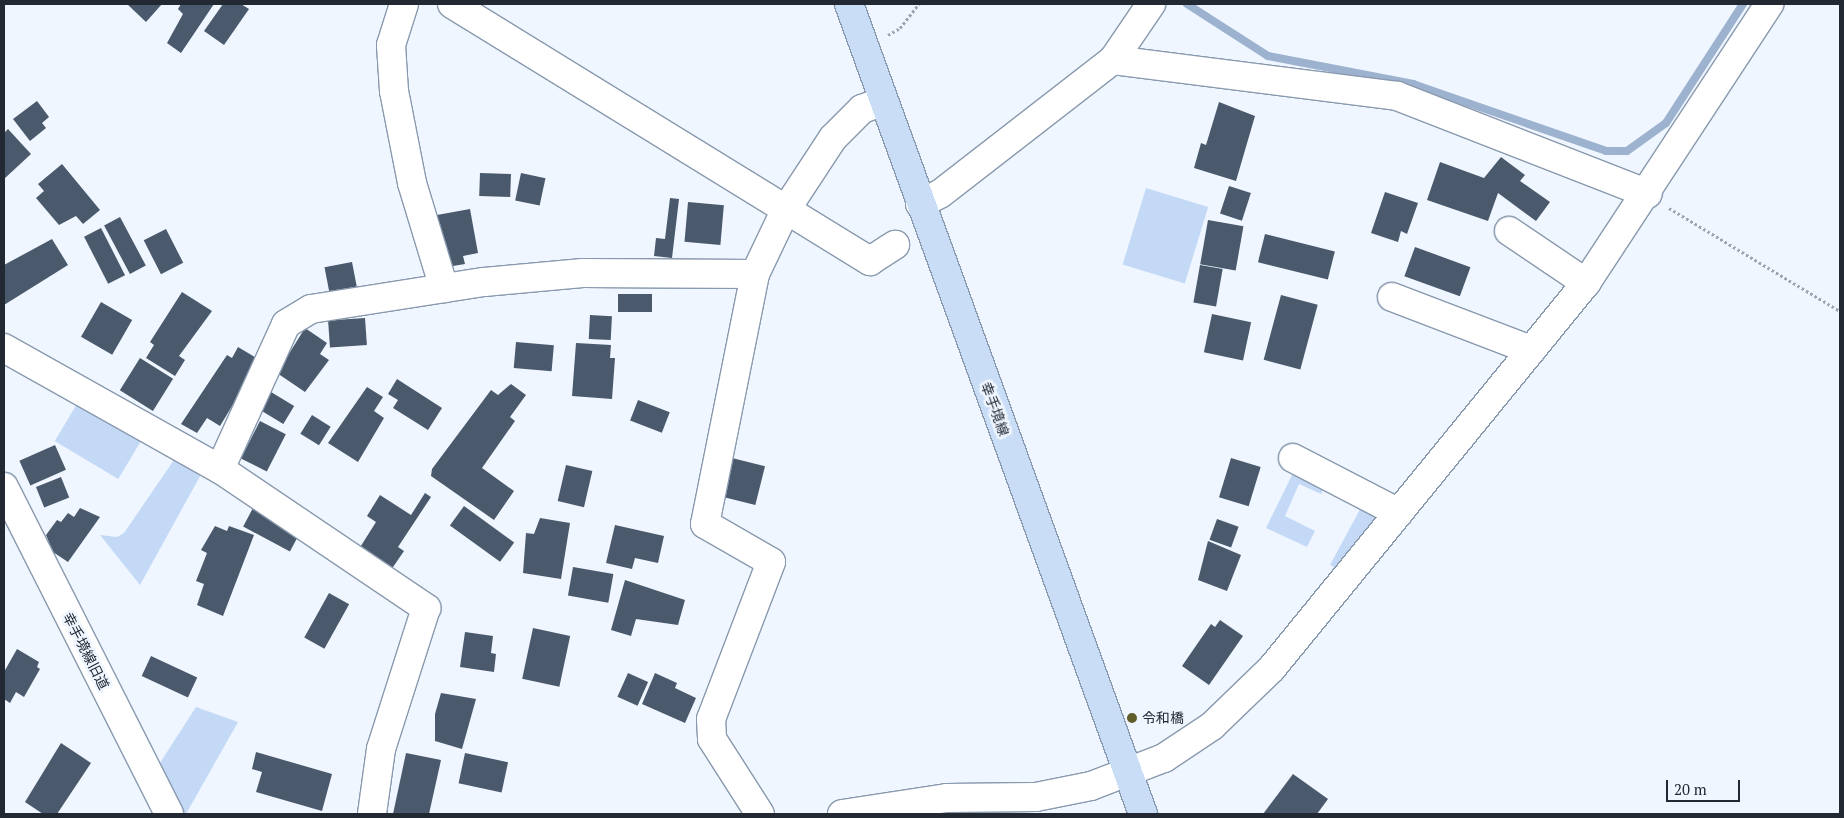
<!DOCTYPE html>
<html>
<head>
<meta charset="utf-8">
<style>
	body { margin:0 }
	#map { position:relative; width:1844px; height:818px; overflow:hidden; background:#eff6ff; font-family:"PT Serif","Noto Sans JP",serif }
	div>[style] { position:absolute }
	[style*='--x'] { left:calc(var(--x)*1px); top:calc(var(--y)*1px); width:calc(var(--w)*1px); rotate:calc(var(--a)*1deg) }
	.green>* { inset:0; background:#c4d9f6; transform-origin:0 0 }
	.stream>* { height:8px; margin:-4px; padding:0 4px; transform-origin:4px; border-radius:4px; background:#9cb2cf }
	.building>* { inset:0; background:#4a596c; transform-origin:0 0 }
	.path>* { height:3px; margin-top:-1.5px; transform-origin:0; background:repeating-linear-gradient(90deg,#9da4ad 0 2.5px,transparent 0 5px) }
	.roads { filter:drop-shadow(1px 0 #8999ae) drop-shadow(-1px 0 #8999ae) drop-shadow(0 1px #8999ae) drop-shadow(0 -1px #8999ae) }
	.minor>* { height:28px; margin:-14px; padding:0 14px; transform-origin:14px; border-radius:14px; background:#fff }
	.major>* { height:28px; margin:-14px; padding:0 14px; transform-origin:14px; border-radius:14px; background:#caddf7 }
	.dots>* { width:14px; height:14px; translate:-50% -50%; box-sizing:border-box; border:2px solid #eff6ff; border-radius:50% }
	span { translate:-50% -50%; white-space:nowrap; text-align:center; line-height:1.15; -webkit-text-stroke:5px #eff6ff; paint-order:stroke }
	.street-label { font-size:14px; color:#232932 }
	.poi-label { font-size:14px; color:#232932 }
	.left { translate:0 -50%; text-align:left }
	.frame { position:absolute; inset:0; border:5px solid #232932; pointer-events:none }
	.scale { position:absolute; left:1666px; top:780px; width:74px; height:22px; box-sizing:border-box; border:2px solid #232932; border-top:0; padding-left:6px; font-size:15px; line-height:18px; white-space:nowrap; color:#232932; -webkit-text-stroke:4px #eff6ff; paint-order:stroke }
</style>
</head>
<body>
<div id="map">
	<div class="green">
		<i style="left:1146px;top:188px;width:65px;height:80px;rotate:17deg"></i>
		<i style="left:80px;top:399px;width:74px;height:49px;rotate:31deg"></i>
		<i style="clip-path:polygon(178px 454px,204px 469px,140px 585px,100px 535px,117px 537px,124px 533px)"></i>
		<i style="clip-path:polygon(1295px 469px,1326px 484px,1321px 494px,1299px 484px,1285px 516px,1315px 531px,1307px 547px,1266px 528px)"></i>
		<i style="clip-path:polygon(1364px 502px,1381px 517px,1338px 569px,1330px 565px)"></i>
		<i style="clip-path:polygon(196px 707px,238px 722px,186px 814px,181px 814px,158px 766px)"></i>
	</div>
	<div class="stream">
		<i style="--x:1187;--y:4;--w:96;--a:32.7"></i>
		<i style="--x:1268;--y:56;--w:148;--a:10.9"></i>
		<i style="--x:1413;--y:84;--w:204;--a:19.1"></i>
		<i style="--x:1606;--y:151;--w:21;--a:0"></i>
		<i style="--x:1627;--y:151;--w:48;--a:-35.7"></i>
		<i style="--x:1666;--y:123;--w:142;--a:-57.1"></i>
	</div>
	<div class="building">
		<i style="clip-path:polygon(127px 4px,162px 4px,146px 22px)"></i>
		<i style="clip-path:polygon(181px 4px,214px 4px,181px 53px,167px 43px,183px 14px,178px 9px)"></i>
		<i style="clip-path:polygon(223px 4px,241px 4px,249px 9px,224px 45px,204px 31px)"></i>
		<i style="clip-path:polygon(37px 101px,49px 117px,42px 123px,46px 128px,30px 141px,13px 119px)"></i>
		<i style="clip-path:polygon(1219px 102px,1255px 116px,1236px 181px,1194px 168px,1201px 143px,1206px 145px)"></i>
		<i style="clip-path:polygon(8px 129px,31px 154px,4px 179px,4px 133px)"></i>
		<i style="clip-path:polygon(1501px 157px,1525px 175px,1520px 181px,1550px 202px,1536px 221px,1498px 193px,1488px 221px,1427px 200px,1440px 162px,1484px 178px)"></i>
		<i style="clip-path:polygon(62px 164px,100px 210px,83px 224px,76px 216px,59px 225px,36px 198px,44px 191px,38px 184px)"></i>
		<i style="left:480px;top:173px;width:31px;height:23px;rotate:2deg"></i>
		<i style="left:521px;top:173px;width:25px;height:28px;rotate:12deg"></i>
		<i style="left:1229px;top:186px;width:23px;height:29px;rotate:18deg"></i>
		<i style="clip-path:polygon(1385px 192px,1418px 203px,1407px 234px,1401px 231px,1398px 242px,1371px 233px)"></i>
		<i style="clip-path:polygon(670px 198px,679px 199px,672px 258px,654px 256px,656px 238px,665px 239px)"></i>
		<i style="left:688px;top:202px;width:36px;height:40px;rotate:5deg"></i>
		<i style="clip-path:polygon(470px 209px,478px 253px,463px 256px,465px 264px,447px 267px,437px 215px)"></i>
		<i style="left:120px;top:217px;width:55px;height:18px;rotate:62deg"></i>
		<i style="left:1208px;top:220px;width:36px;height:45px;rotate:10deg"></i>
		<i style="left:101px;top:228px;width:53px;height:19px;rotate:63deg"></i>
		<i style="left:166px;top:229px;width:38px;height:25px;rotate:63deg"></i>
		<i style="left:1265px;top:234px;width:72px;height:29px;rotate:14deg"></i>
		<i style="clip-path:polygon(52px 239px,68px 265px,4px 305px,4px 265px)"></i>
		<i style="left:1415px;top:247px;width:59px;height:31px;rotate:20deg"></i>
		<i style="left:352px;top:262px;width:25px;height:28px;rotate:79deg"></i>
		<i style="left:1200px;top:265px;width:23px;height:38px;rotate:10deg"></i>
		<i style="clip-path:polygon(182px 292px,212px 311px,179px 356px,185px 360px,175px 376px,146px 358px,154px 345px,150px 342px)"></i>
		<i style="left:618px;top:294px;width:34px;height:18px"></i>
		<i style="left:1281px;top:295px;width:38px;height:67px;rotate:15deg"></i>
		<i style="left:101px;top:302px;width:36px;height:40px;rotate:30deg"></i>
		<i style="left:1212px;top:314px;width:40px;height:39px;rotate:12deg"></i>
		<i style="left:590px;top:315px;width:22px;height:24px;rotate:3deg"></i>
		<i style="left:365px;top:318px;width:27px;height:37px;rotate:86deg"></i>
		<i style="clip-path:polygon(305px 328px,327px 343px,320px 354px,329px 360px,305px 392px,277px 373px)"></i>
		<i style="left:516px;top:342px;width:38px;height:26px;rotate:5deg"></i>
		<i style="clip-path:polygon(576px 343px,611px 345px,610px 358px,615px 358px,612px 399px,572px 396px)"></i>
		<i style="clip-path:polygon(238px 347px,260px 360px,220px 426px,207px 418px,197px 433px,181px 424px,227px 355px,232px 358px)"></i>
		<i style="left:140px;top:358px;width:39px;height:38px;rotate:32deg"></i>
		<i style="clip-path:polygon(397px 379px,442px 408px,428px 430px,393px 408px,398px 400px,388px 394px)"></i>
		<i style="clip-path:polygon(511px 384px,526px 395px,510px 417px,515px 421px,482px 468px,514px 491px,494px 520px,431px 476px,432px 469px,491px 390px,498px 395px)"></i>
		<i style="clip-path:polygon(367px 387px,383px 397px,374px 411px,384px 418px,358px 462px,328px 443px)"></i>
		<i style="left:271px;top:392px;width:27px;height:21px;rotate:31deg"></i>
		<i style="left:638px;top:400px;width:34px;height:22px;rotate:21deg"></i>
		<i style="left:312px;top:415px;width:22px;height:22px;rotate:32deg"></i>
		<i style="left:260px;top:421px;width:29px;height:42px;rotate:27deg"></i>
		<i style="left:55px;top:445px;width:27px;height:39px;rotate:66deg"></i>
		<i style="left:732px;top:458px;width:34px;height:40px;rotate:14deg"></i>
		<i style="left:1231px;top:458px;width:31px;height:41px;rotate:17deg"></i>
		<i style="left:566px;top:465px;width:27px;height:37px;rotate:13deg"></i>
		<i style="left:61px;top:477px;width:22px;height:27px;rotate:68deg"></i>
		<i style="clip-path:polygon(425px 493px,431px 497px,398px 547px,404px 551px,391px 570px,359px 549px,376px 522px,367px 516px,380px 495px,411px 515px)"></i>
		<i style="left:464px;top:506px;width:62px;height:24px;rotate:36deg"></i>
		<i style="clip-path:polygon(80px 508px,100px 517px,68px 562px,53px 552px,46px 535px,57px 520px,61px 522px,68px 513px,74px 517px)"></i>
		<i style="left:253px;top:508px;width:53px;height:21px;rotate:28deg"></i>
		<i style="clip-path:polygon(540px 518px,570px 523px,561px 579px,523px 573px,526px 533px,534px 534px)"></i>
		<i style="left:1217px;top:519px;width:23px;height:22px;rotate:20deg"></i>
		<i style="clip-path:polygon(615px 525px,664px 536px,658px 563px,635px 558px,632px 569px,606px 563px)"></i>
		<i style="clip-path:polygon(215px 526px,227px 531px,229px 526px,254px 535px,223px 616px,197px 605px,204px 584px,196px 581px,207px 553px,201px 550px)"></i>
		<i style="clip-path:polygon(1208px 541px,1241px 555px,1227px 591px,1198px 580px)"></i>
		<i style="left:573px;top:567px;width:41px;height:29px;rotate:10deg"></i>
		<i style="clip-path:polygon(625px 580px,685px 600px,678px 625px,636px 619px,631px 636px,611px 630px)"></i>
		<i style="left:329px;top:593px;width:23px;height:51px;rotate:29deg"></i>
		<i style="clip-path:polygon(1220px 620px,1243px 636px,1209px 685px,1182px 666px,1211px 624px,1215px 627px)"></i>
		<i style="left:533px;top:628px;width:38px;height:52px;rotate:12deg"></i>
		<i style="clip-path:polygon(465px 632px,493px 636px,491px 653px,496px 654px,494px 672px,460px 667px)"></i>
		<i style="clip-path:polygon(17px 649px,39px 662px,37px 667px,40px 669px,24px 697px,16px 692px,10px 703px,4px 699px,4px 672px)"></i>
		<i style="left:151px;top:656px;width:51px;height:22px;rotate:25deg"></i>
		<i style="left:628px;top:673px;width:22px;height:26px;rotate:24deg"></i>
		<i style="clip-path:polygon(655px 673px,677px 683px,675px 688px,696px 698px,685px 723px,642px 704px)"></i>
		<i style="clip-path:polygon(441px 693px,476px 699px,462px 749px,435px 741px,435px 714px)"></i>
		<i style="clip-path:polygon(61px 743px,91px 763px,57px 814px,43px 814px,25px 802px)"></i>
		<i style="clip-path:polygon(256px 752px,332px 774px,322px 811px,256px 792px,262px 772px,252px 769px)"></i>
		<i style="clip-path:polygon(406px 753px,441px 760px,429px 814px,393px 814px)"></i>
		<i style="left:465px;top:753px;width:44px;height:31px;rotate:12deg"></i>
		<i style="clip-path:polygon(1293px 774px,1328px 799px,1317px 814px,1263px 814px)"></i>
	</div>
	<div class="path">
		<i style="--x:888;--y:35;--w:14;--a:-30"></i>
		<i style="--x:900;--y:28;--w:31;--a:-52"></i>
		<i style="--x:1669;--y:208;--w:200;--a:31.1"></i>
	</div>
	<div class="roads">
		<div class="minor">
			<i style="--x:404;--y:4;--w:43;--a:107.6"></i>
			<i style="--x:391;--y:45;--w:46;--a:86.3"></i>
			<i style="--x:394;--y:91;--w:94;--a:78.9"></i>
			<i style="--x:412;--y:183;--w:110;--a:73.1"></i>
			<i style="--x:452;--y:4;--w:491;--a:31.6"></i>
			<i style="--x:870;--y:261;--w:30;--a:-33"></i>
			<i style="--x:1113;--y:60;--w:68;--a:-55.8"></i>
			<i style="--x:920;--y:204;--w:22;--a:-27"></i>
			<i style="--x:940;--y:194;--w:219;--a:-37.8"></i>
			<i style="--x:1113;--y:60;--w:286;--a:7.2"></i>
			<i style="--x:1397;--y:96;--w:269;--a:21.3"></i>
			<i style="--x:1509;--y:231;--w:93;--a:34"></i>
			<i style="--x:755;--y:274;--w:255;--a:101.3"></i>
			<i style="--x:705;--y:524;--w:76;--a:29.9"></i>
			<i style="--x:771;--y:562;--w:168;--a:110.9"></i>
			<i style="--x:711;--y:719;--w:20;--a:87"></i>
			<i style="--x:712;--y:739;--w:89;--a:57.4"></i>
			<i style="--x:1392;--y:297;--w:149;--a:20.9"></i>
			<i style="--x:4;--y:348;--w:248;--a:29.3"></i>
			<i style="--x:220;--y:469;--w:249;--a:34"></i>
			<i style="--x:426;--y:608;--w:148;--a:107.7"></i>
			<i style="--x:381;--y:749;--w:66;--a:97.9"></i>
			<i style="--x:1293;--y:458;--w:119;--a:27.4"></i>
			<i style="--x:220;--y:469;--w:159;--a:-65.5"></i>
			<i style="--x:286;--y:324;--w:29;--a:-31"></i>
			<i style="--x:311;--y:309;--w:175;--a:-8.9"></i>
			<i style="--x:484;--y:282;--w:99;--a:-5.2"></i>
			<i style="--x:583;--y:273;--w:172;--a:0.3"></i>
			<i style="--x:755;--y:274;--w:70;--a:-64.5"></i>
			<i style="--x:785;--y:211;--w:87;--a:-56.7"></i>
			<i style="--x:833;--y:138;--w:41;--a:-45"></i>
			<i style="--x:862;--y:109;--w:23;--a:-20"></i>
			<i style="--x:4;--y:487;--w:366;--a:63.2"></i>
			<i style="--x:842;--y:814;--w:106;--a:-8.7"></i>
			<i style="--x:947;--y:798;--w:89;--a:-0.6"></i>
			<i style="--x:1036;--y:797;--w:56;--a:-11.3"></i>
			<i style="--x:1091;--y:786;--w:78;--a:-21"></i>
			<i style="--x:1164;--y:758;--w:58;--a:-33.7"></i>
			<i style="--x:1212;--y:726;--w:83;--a:-44"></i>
			<i style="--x:1272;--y:668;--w:497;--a:-50.8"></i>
			<i style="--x:1586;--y:283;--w:334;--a:-56.7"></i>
		</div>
		<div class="major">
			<i style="--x:849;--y:4;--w:862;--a:70.05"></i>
		</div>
	</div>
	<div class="dots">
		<i style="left:1132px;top:718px;background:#615d2a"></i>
	</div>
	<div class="street-label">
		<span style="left:995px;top:409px;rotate:70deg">幸手境線</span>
		<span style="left:86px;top:651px;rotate:63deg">幸手境線旧道</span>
	</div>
	<div class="poi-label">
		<span class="left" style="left:1142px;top:718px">令和橋</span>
	</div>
	<div class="frame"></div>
	<div class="scale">20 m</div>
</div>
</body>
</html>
